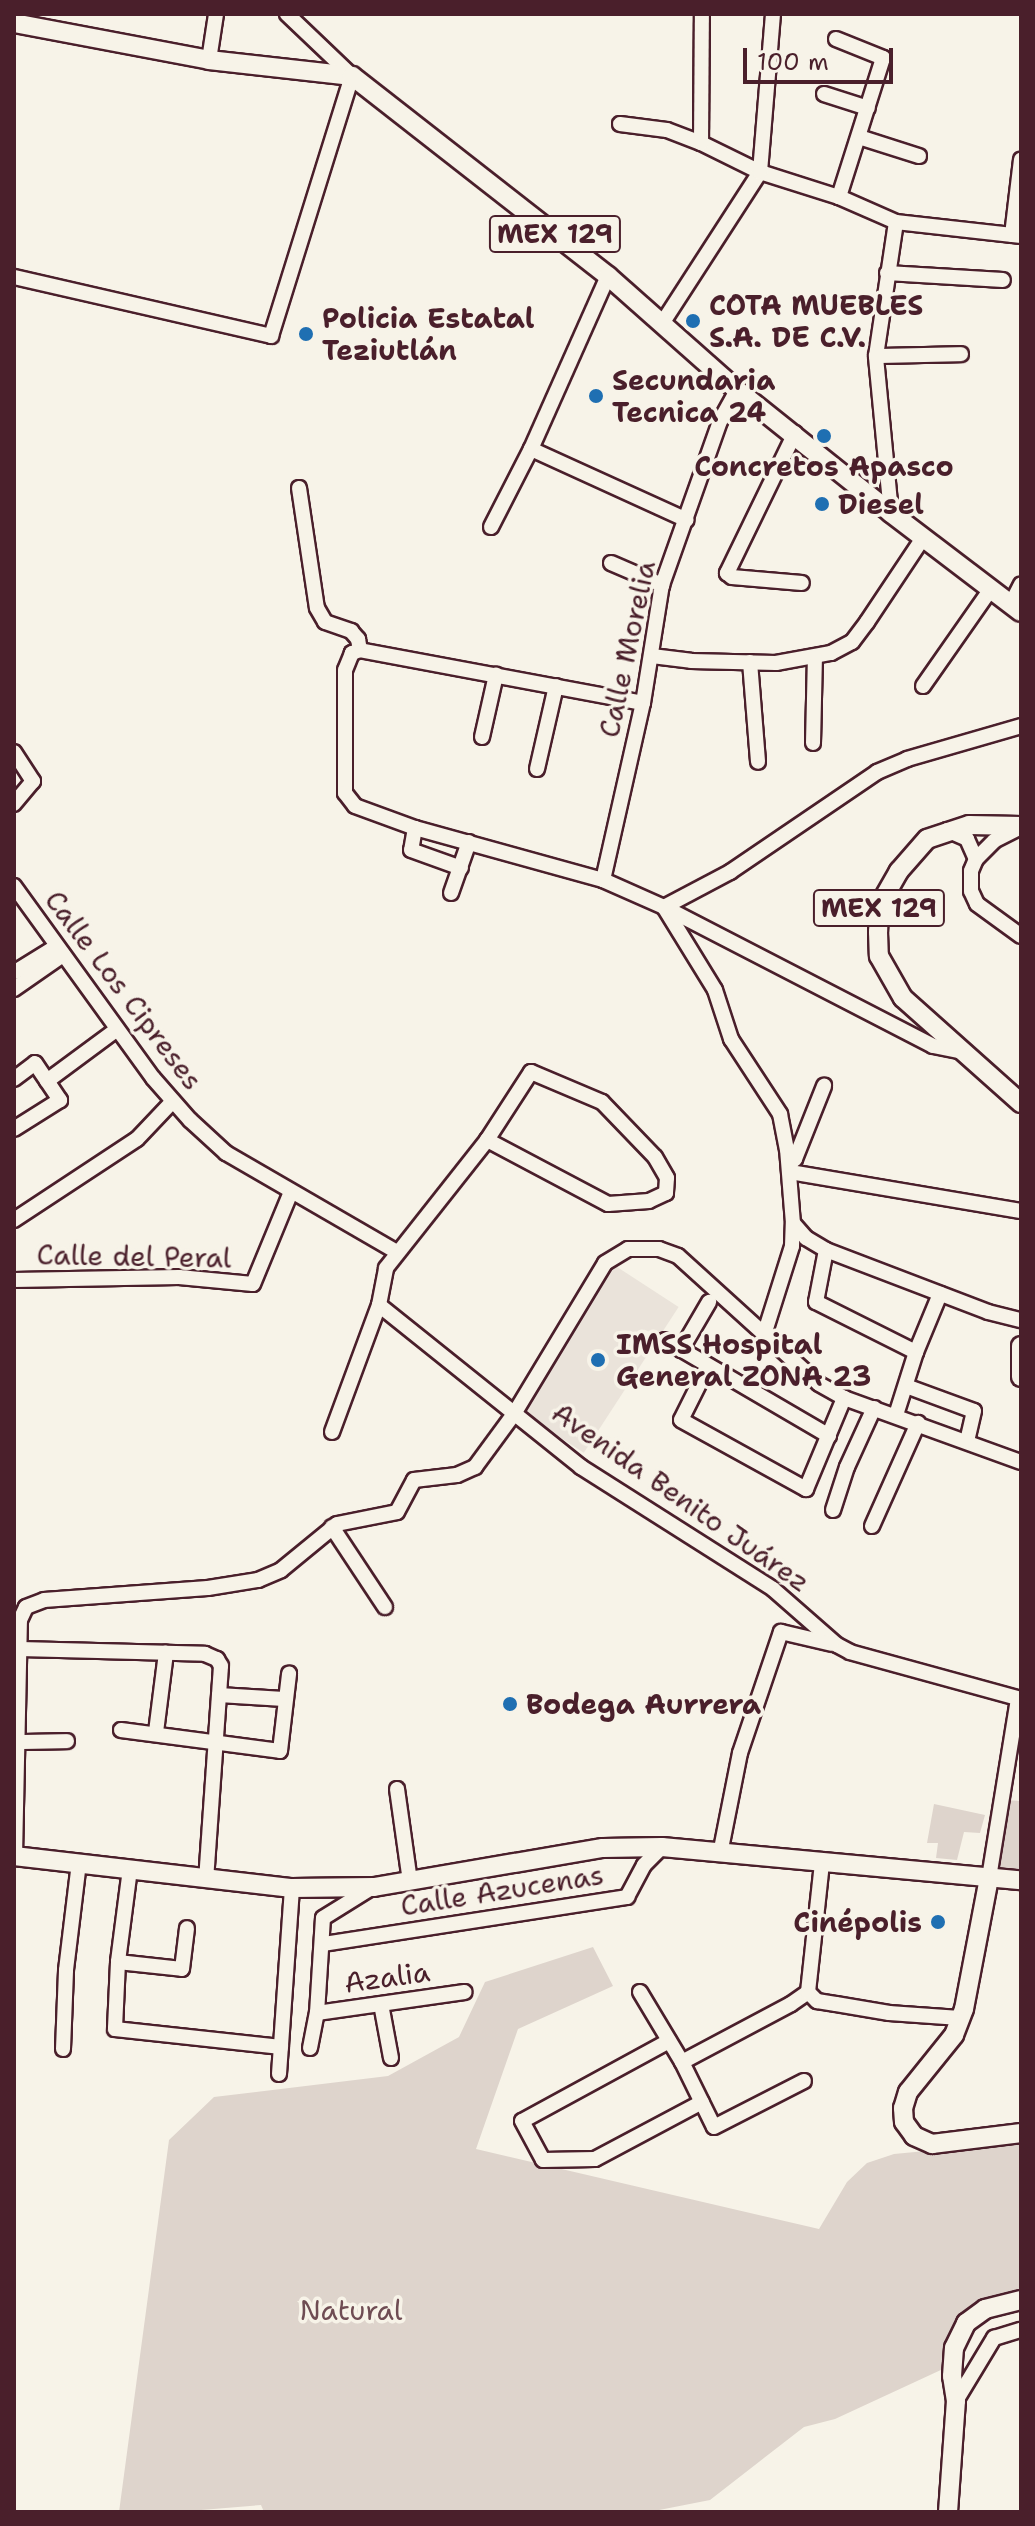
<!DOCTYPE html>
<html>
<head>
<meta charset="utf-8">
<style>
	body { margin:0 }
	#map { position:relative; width:1035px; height:2526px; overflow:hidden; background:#f7f3e8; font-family:"Shantell Sans",sans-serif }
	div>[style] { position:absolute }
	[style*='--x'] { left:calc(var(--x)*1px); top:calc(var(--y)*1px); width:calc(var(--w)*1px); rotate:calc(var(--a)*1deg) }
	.built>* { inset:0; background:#eae3da; transform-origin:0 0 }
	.green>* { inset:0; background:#ded4cc }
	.roads { filter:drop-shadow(2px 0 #4a1f2b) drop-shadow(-2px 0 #4a1f2b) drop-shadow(0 2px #4a1f2b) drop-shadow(0 -2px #4a1f2b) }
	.minor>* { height:14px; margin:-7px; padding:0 7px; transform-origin:7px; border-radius:7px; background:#f7f3e8 }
	.major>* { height:18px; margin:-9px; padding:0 9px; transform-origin:9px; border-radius:9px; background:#f7f3e8 }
	.dots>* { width:22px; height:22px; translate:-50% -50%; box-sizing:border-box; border:4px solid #f7f3e8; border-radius:50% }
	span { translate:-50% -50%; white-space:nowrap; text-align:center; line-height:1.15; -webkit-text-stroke:7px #f7f3e8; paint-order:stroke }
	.shield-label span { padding:2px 6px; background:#f7f3e8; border:2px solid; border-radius:6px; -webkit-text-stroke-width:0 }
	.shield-label { font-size:26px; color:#4a1f2b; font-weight:700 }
	.poi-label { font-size:28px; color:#4a1f2b; font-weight:700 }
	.left { translate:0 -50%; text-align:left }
	.right { translate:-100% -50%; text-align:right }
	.street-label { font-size:28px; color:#4a1f2b }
	.park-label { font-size:28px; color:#6f4c53 }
	.frame { position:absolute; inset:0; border:16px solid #4a1f2b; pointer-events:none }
	.scale { position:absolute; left:743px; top:48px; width:150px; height:36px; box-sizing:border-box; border:4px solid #4a1f2b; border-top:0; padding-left:10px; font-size:24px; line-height:28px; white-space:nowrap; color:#4a1f2b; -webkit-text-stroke:6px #f7f3e8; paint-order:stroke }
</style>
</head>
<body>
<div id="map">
	<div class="built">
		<i style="left:614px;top:1265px;width:77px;height:174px;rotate:33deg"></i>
	</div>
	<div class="green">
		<i style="clip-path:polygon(1003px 1800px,1021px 1801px,1021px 1877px,989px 1875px)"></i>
		<i style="clip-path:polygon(934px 1804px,985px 1815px,980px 1833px,964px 1832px,957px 1860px,936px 1858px,938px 1843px,927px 1843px)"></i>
		<i style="clip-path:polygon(593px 1947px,613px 1986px,518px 2029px,476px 2149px,819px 2229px,847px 2182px,867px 2163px,894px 2154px,1021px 2142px,1021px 2297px,955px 2330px,943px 2369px,835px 2419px,804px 2427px,710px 2500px,649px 2512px,264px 2512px,261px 2505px,177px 2512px,119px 2512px,169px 2140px,214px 2097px,388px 2076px,459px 2037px,485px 1982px)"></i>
	</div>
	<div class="roads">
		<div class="minor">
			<i style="--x:836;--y:39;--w:51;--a:22"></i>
			<i style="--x:883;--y:58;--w:146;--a:107.6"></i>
			<i style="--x:209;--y:60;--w:47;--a:-81.3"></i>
			<i style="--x:824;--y:94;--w:46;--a:17.7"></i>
			<i style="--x:620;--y:124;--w:47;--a:7.3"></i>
			<i style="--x:667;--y:130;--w:36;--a:21"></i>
			<i style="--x:701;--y:143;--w:66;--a:26.2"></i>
			<i style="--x:760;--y:172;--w:83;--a:17.6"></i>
			<i style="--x:839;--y:197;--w:62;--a:23.7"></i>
			<i style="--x:896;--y:222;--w:126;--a:6.4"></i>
			<i style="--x:859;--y:137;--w:63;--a:17.6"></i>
			<i style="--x:701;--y:143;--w:129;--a:-89.6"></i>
			<i style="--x:1012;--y:235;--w:76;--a:-83.2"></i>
			<i style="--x:887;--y:273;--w:116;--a:3.5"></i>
			<i style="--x:14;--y:277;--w:264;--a:12.9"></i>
			<i style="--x:271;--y:336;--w:272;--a:-72.7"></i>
			<i style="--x:352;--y:76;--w:90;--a:-136.4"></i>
			<i style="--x:663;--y:322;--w:179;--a:-57.1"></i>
			<i style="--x:760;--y:172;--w:159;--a:-85.3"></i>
			<i style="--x:876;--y:356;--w:85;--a:-1.3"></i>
			<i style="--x:795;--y:433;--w:156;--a:115.9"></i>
			<i style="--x:727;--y:573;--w:6;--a:39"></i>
			<i style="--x:732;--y:577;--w:70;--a:4.9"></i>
			<i style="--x:531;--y:449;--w:171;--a:24.5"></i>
			<i style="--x:299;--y:488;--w:121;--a:81.5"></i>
			<i style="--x:317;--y:608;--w:16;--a:60"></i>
			<i style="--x:325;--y:622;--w:28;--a:19"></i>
			<i style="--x:351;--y:631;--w:11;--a:49"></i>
			<i style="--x:358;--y:639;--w:11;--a:80"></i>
			<i style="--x:891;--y:513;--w:158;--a:-95.5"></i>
			<i style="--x:876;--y:356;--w:135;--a:-81.5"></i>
			<i style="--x:491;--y:527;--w:88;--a:-62.9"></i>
			<i style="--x:531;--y:449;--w:189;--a:-66"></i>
			<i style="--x:611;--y:563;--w:56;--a:23.3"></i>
			<i style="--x:1011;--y:604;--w:22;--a:-63"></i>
			<i style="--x:652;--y:656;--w:39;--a:7"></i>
			<i style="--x:691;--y:661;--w:85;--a:1.3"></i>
			<i style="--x:776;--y:663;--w:56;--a:-10.3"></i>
			<i style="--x:831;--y:653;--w:24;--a:-28"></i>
			<i style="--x:852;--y:642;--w:25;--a:-53"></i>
			<i style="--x:867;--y:622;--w:101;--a:-56.3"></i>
			<i style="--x:750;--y:662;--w:100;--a:85.4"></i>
			<i style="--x:923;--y:686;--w:118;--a:-55"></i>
			<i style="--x:643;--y:703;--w:288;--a:-169.4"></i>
			<i style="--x:360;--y:650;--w:9;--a:159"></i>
			<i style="--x:352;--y:653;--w:18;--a:112"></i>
			<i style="--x:345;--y:670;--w:123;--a:90"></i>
			<i style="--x:345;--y:793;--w:16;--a:52"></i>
			<i style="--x:355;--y:806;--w:64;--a:20.1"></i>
			<i style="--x:415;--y:828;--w:195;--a:15.5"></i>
			<i style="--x:603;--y:880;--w:67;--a:23.9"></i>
			<i style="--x:664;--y:907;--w:303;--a:27.3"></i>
			<i style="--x:933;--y:1046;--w:33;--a:11"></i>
			<i style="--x:482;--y:737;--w:64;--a:-77.3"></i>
			<i style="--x:813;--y:743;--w:85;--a:-88.7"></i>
			<i style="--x:14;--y:752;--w:35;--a:57"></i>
			<i style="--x:33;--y:781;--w:30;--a:130"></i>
			<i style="--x:537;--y:769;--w:85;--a:-77.1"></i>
			<i style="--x:1021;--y:827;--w:30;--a:153"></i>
			<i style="--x:994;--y:841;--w:25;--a:135"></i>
			<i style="--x:976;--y:859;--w:13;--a:113"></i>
			<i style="--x:971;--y:871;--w:20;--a:90"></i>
			<i style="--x:971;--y:891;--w:14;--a:65"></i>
			<i style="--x:977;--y:904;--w:54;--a:36"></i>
			<i style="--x:415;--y:828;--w:22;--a:100"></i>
			<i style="--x:411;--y:850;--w:53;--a:19.8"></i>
			<i style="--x:947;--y:830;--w:22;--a:24"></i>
			<i style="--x:967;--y:839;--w:22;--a:66"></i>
			<i style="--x:603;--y:880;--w:181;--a:-77.3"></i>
			<i style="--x:643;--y:703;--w:120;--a:-80.9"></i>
			<i style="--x:662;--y:585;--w:174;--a:-70.5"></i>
			<i style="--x:720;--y:421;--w:35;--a:-61"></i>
			<i style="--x:14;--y:886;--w:237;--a:54.1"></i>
			<i style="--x:153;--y:1078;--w:56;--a:48.6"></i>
			<i style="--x:190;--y:1120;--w:49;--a:42.5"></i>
			<i style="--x:226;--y:1153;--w:198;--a:30.1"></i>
			<i style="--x:451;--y:893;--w:54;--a:-70.6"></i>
			<i style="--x:664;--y:907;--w:97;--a:58.4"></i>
			<i style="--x:715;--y:990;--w:52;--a:71.9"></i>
			<i style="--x:731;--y:1039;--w:90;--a:56.8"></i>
			<i style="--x:780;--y:1114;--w:36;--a:79"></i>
			<i style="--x:787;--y:1149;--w:74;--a:85.4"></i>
			<i style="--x:793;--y:1223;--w:20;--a:49"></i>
			<i style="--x:806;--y:1238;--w:23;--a:31"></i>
			<i style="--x:826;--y:1250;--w:173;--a:20.9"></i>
			<i style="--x:988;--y:1312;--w:34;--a:14"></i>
			<i style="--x:664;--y:907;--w:75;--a:-27.9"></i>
			<i style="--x:730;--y:872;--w:178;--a:-34.2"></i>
			<i style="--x:877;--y:772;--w:33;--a:-23"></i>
			<i style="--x:907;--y:759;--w:119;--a:-16.1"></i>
			<i style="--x:15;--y:972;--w:49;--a:-31.8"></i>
			<i style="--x:14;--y:989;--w:60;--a:-34.8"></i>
			<i style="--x:14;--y:1079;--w:26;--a:-37"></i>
			<i style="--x:35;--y:1063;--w:45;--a:56"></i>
			<i style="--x:60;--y:1100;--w:54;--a:147.8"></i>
			<i style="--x:47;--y:1081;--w:86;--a:-36.5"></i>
			<i style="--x:789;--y:1164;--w:8;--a:-40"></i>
			<i style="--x:795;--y:1159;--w:79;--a:-68.3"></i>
			<i style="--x:790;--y:1172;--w:234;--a:9.6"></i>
			<i style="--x:14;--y:1220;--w:147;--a:-33.4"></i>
			<i style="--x:137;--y:1139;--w:51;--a:-46.6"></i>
			<i style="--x:826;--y:1250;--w:53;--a:100.9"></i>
			<i style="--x:816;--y:1302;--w:112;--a:26.6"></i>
			<i style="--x:14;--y:1280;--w:165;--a:-1"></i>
			<i style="--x:179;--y:1277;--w:74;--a:5.4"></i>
			<i style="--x:253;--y:1284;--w:100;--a:-67.6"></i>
			<i style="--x:379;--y:1305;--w:259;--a:38.7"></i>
			<i style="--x:581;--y:1467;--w:227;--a:32.4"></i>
			<i style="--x:773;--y:1589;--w:85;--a:41.2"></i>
			<i style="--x:837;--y:1645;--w:15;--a:28"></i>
			<i style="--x:850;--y:1652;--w:177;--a:15.4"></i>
			<i style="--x:764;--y:1335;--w:93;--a:-72.5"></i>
			<i style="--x:792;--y:1246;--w:23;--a:-88"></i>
			<i style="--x:665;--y:1340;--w:190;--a:30.3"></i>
			<i style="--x:681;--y:1350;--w:56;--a:-59.7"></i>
			<i style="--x:708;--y:1366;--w:60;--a:116.6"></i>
			<i style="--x:681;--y:1420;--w:143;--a:28.9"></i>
			<i style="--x:806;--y:1489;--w:99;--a:-67.3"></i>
			<i style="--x:906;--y:1386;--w:72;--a:20.2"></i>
			<i style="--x:974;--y:1411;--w:31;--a:103"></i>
			<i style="--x:896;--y:1415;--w:66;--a:-72.4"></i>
			<i style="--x:916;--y:1352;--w:63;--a:-67.5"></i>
			<i style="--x:332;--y:1432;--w:135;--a:-69.7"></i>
			<i style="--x:379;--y:1305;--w:38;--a:-79"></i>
			<i style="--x:386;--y:1268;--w:163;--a:-51.7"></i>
			<i style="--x:487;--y:1140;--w:81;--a:-57.1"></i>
			<i style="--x:531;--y:1072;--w:77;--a:22.9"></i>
			<i style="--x:602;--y:1102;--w:76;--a:46.1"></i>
			<i style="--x:655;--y:1157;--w:24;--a:60"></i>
			<i style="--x:667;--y:1178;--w:15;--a:94"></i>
			<i style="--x:666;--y:1193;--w:19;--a:155"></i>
			<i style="--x:649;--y:1201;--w:41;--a:175.8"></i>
			<i style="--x:608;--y:1204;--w:137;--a:-152.1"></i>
			<i style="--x:833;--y:1510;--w:45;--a:-72"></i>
			<i style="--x:847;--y:1467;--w:65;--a:-65.4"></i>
			<i style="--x:872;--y:1526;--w:113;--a:-65.9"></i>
			<i style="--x:332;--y:1527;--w:96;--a:56.5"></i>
			<i style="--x:20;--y:1649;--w:185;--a:1.5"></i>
			<i style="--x:205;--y:1654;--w:13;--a:23"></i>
			<i style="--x:217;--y:1659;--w:8;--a:60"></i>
			<i style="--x:221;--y:1666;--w:213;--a:94"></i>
			<i style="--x:219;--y:1695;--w:65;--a:3.5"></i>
			<i style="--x:121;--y:1730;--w:160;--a:7.5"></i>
			<i style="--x:280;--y:1751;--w:78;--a:-83.3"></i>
			<i style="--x:156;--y:1732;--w:80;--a:-82.8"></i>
			<i style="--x:17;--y:1742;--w:50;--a:-1.1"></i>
			<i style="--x:397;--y:1789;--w:93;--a:82"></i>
			<i style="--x:720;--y:1854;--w:103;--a:-78.8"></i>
			<i style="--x:740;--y:1753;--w:128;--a:-71.3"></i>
			<i style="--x:781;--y:1632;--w:52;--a:13.2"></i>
			<i style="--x:15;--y:1856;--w:236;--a:-88.8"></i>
			<i style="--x:20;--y:1620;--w:14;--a:-65"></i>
			<i style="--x:26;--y:1607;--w:19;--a:-21"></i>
			<i style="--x:44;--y:1600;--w:164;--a:-4.2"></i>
			<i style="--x:208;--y:1588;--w:51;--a:-9.1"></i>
			<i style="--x:258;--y:1580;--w:25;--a:-23"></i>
			<i style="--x:281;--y:1570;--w:72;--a:-39.4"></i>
			<i style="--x:337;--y:1524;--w:61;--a:-11.3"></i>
			<i style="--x:397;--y:1512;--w:36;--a:-62"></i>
			<i style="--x:414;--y:1480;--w:43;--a:-6.6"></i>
			<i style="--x:457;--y:1475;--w:20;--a:-24"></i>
			<i style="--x:475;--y:1467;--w:66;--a:-53.7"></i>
			<i style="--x:514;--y:1414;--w:176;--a:-58.9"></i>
			<i style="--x:605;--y:1263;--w:27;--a:-31"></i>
			<i style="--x:628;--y:1249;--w:31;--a:0"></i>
			<i style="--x:659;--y:1249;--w:20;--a:20"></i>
			<i style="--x:678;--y:1256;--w:190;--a:42.2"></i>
			<i style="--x:819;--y:1384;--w:29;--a:29"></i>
			<i style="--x:844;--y:1398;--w:188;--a:19.9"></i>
			<i style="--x:130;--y:1869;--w:94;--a:97.4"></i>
			<i style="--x:118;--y:1962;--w:67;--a:92.6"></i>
			<i style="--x:115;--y:2029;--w:167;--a:6.2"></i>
			<i style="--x:989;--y:1878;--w:181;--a:-80.8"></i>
			<i style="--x:323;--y:1944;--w:308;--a:-8.8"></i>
			<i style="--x:627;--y:1897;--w:36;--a:-62"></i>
			<i style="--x:644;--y:1865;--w:25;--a:-45"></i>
			<i style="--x:118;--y:1962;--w:64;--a:6.2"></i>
			<i style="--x:182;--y:1969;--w:41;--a:-83"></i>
			<i style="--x:640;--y:1992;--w:82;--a:59"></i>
			<i style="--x:682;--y:2062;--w:72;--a:63.8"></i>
			<i style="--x:714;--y:2127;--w:101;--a:-27.1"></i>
			<i style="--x:808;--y:1992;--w:13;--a:45"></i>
			<i style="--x:817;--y:2001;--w:19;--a:9"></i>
			<i style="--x:836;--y:2004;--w:54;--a:9.6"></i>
			<i style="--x:889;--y:2013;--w:71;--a:4"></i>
			<i style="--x:381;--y:2004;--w:55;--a:79.5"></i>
			<i style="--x:317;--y:2013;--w:149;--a:-8.1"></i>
			<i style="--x:669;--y:2041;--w:167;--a:151.4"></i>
			<i style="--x:522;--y:2121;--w:44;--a:61.7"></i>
			<i style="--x:543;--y:2160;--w:52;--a:-1.1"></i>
			<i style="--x:595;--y:2159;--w:121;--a:-28"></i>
			<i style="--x:310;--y:2048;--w:36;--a:-79"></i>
			<i style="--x:317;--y:2013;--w:95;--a:-86.4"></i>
			<i style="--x:323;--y:1918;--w:59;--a:-31.8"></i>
			<i style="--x:63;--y:2049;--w:79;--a:-87.8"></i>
			<i style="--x:66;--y:1970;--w:108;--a:-83.1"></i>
			<i style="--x:682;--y:2062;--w:123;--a:-28"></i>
			<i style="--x:791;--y:2004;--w:21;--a:-35"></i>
			<i style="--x:808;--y:1992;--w:130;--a:-83.8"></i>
			<i style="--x:279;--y:2074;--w:186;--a:-86"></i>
			<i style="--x:956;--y:2401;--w:74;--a:-58.9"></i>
			<i style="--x:994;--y:2338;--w:28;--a:-17"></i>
		</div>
		<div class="major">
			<i style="--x:14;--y:23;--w:198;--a:10.7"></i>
			<i style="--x:209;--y:60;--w:144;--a:6.4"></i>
			<i style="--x:352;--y:76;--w:325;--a:38"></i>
			<i style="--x:608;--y:276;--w:172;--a:41.5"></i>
			<i style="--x:737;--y:390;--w:197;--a:38.6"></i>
			<i style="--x:891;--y:513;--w:163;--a:37.3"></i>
			<i style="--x:1021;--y:826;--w:52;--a:-178.9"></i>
			<i style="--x:969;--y:825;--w:44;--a:161.6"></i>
			<i style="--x:927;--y:839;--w:43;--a:131.2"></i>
			<i style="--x:899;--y:871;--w:40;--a:119.7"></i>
			<i style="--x:879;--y:906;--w:26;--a:92"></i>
			<i style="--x:878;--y:932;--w:24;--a:88"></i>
			<i style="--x:879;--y:956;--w:48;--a:60.3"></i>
			<i style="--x:903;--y:998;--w:158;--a:41.7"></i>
			<i style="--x:1021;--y:1346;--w:31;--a:90"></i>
			<i style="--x:14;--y:1856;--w:280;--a:6.6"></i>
			<i style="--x:292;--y:1888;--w:82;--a:-0.7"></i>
			<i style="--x:374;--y:1887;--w:232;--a:-9.7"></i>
			<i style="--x:603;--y:1848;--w:59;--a:-1"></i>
			<i style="--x:662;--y:1847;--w:361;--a:5.3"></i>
			<i style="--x:989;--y:1878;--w:133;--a:100.8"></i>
			<i style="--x:964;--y:2009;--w:28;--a:111"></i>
			<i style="--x:954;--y:2035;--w:73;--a:128.9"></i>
			<i style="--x:908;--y:2092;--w:17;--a:107"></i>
			<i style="--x:903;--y:2108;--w:14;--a:86"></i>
			<i style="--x:904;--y:2122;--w:17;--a:54"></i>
			<i style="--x:914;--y:2136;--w:20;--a:24"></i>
			<i style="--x:932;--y:2144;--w:90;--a:-7"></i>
			<i style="--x:948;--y:2512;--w:111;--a:-85.9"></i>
			<i style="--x:956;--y:2401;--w:25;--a:-99"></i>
			<i style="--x:952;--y:2376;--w:28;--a:-86"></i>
			<i style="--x:954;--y:2348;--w:28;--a:-64"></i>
			<i style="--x:966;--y:2323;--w:24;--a:-36"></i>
			<i style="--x:985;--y:2309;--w:37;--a:-14"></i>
		</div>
	</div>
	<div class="dots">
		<i style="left:693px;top:321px;background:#1f6fb2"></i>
		<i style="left:306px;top:334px;background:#1f6fb2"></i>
		<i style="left:596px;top:396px;background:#1f6fb2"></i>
		<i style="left:824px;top:436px;background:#1f6fb2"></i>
		<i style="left:822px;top:504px;background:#1f6fb2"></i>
		<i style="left:598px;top:1360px;background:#1f6fb2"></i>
		<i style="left:510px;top:1704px;background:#1f6fb2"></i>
		<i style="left:938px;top:1922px;background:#1f6fb2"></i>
	</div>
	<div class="shield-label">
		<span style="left:555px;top:234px">MEX 129</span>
		<span style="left:879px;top:908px">MEX 129</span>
	</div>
	<div class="poi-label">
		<span class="left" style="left:709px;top:321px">COTA MUEBLES<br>S.A. DE C.V.</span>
		<span class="left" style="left:322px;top:334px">Policia Estatal<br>Teziutlán</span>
		<span class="left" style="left:612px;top:396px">Secundaria<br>Tecnica 24</span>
		<span style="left:824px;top:466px">Concretos Apasco</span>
		<span class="left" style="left:838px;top:504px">Diesel</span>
		<span class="left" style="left:616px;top:1360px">IMSS Hospital<br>General ZONA 23</span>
		<span class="left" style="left:526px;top:1704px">Bodega Aurrera</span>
		<span class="right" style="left:922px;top:1922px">Cinépolis</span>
	</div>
	<div class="street-label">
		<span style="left:627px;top:649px;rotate:-78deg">Calle Morelia</span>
		<span style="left:124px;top:990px;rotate:53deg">Calle Los Cipreses</span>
		<span style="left:134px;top:1256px;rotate:1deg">Calle del Peral</span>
		<span style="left:681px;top:1497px;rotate:35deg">Avenida Benito Juárez</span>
		<span style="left:502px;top:1890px;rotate:-9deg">Calle Azucenas</span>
		<span style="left:387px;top:1977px;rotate:-8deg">Azalia</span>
	</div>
	<div class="park-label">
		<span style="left:351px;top:2310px">Natural</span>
	</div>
	<div class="frame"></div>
	<div class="scale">100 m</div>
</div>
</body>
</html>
